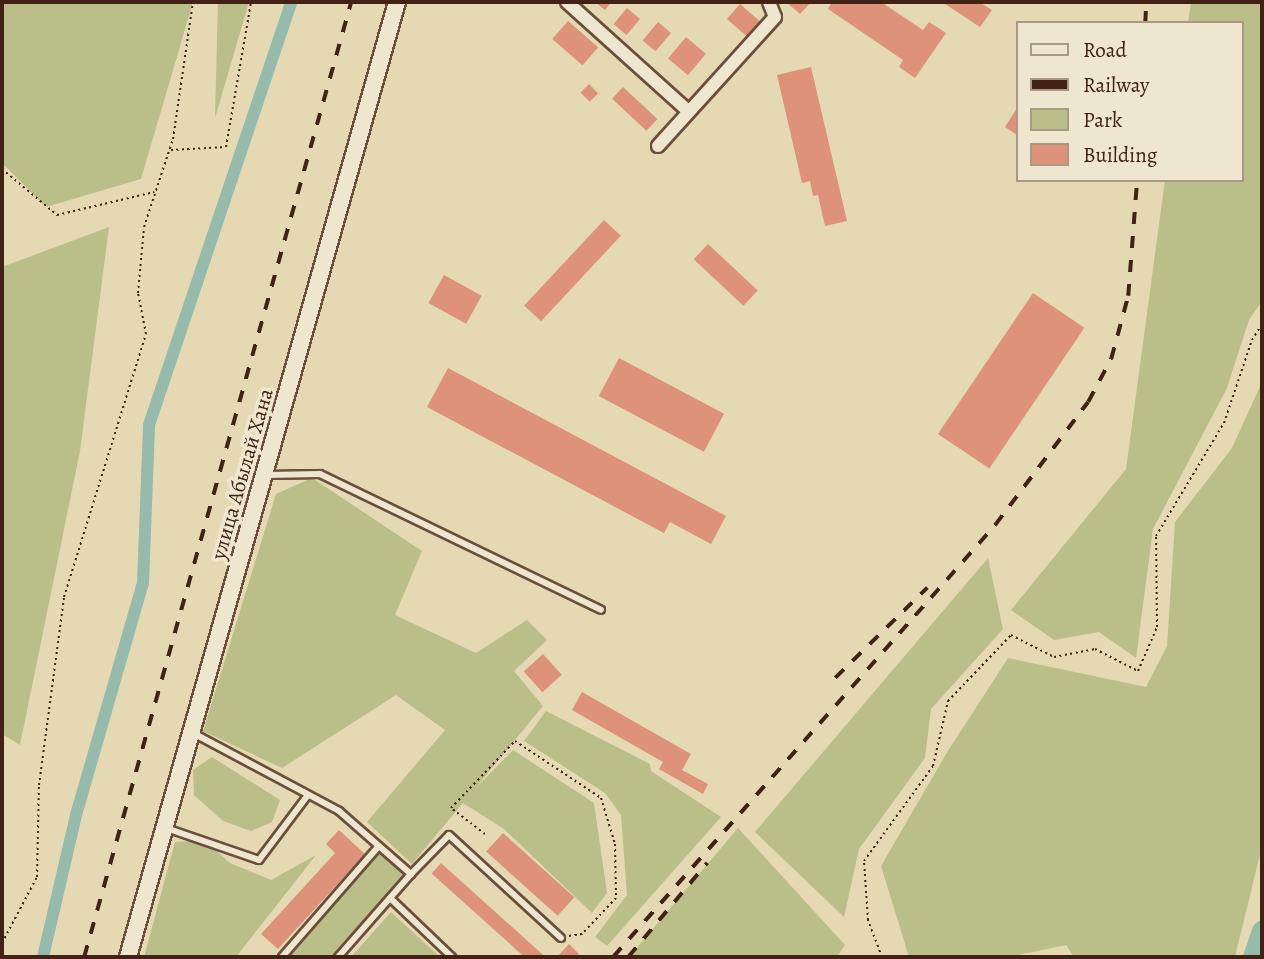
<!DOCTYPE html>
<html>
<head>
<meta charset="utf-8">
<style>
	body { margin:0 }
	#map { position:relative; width:1264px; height:959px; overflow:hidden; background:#e5d9b3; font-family:Alegreya,serif }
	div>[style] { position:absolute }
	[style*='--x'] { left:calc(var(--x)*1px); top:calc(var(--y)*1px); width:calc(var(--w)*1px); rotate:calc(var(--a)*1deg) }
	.green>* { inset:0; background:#babe89 }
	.canal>* { height:12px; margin:-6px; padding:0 6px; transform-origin:6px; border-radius:6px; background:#96baac }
	.river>* { height:21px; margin:-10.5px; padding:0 10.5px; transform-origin:10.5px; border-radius:10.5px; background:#96baac }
	.building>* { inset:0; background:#dd9279; transform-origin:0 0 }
	.path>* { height:2px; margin-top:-1px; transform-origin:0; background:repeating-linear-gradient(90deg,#412215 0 2px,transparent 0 5.5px) }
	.roads { filter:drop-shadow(2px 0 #6a503c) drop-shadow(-2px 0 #6a503c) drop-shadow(0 2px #6a503c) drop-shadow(0 -2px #6a503c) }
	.lane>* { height:6px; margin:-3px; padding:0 3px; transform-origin:3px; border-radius:3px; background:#eee6ce }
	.street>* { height:12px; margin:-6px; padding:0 6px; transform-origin:6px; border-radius:6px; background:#eee6ce }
	.secondary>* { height:16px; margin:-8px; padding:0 8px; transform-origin:8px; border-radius:8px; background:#eee6ce }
	.rail>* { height:3.5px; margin-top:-1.75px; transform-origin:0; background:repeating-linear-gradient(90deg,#412215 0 12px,transparent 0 24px) }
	span { translate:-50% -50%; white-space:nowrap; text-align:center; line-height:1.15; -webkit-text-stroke:7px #eee6ce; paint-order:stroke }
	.street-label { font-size:21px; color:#412215 }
	.frame { position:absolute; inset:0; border:4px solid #412215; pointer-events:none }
	.legend { position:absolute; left:1016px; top:21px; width:228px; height:161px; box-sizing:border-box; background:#eee6ce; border:2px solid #a99884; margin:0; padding:9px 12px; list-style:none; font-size:21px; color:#412215 }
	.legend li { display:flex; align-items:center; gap:14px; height:35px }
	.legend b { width:35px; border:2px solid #a99884 }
</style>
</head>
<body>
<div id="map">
	<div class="green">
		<i style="clip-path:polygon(2px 2px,193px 2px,141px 179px,46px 207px,2px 163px)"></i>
		<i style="clip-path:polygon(218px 2px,249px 2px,215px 118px)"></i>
		<i style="clip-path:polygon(1191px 2px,1262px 2px,1262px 301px,1249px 320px,1227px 388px,1153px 529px,1136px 658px,1099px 632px,1054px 640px,1011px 610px,1126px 469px,1165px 180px,1241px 180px,1241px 23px,1188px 23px)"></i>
		<i style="clip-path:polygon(109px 227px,80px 451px,20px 745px,2px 734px,2px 267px)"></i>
		<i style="clip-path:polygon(1262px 382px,1262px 846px,1235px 957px,1074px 957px,1066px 945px,1009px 957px,909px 957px,881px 866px,946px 754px,1008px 658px,1146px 687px,1167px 646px,1175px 522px,1232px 448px)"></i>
		<i style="clip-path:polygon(312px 478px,422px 551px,395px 615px,476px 653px,527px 620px,547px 640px,514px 671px,543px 706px,474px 790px,513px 750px,594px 803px,607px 893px,592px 913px,504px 829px,463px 803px,412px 864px,367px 822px,445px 730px,396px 695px,282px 768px,203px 731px,276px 494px)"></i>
		<i style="clip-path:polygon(988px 558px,1003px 629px,931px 709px,925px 758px,859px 849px,844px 917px,755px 832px)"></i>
		<i style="clip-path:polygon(546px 711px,650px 764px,651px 771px,721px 817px,607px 946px,595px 937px,627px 895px,621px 815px,605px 793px,524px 741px)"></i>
		<i style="clip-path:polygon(212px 757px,280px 800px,272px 822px,251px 831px,223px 821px,194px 795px,193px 770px)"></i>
		<i style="clip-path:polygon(738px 828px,845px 945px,837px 957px,629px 957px)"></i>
		<i style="clip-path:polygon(204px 840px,230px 863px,271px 880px,316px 855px,236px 957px,144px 957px,175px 842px)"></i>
		<i style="clip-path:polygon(380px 851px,405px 874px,332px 957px,290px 957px)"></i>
		<i style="clip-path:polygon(391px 912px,440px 957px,351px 957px)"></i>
	</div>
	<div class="canal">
		<i style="--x:43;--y:957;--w:146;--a:-76.9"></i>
		<i style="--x:76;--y:815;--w:241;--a:-73.9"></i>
		<i style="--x:143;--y:583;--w:158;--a:-87.8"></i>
		<i style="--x:149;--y:425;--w:446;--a:-71.4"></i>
	</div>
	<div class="river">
		<i style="--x:1253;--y:957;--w:28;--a:-71"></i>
	</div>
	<div class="building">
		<i style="clip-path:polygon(595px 2px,611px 2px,605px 10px)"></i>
		<i style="clip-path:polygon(786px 2px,811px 2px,800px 14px)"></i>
		<i style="clip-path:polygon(832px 2px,881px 2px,923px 30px,929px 22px,946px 33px,915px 78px,899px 67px,903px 60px,828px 9px)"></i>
		<i style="clip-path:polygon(942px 2px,979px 2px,992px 10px,980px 27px)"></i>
		<i style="left:740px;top:4px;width:30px;height:20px;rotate:41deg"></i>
		<i style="left:627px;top:8px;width:17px;height:21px;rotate:40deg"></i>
		<i style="left:568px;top:21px;width:40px;height:24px;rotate:41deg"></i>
		<i style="left:658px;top:22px;width:17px;height:24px;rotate:40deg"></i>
		<i style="left:686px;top:37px;width:26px;height:28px;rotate:40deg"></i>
		<i style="clip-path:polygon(811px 67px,847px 221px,825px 226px,818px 195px,813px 196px,810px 181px,802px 183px,777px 75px)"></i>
		<i style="left:589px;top:84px;width:13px;height:12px;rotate:45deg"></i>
		<i style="left:623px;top:87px;width:47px;height:16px;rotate:43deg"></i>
		<i style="clip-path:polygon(1017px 108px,1017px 135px,1005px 127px)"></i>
		<i style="left:604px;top:220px;width:23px;height:117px;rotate:43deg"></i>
		<i style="left:708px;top:244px;width:68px;height:21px;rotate:43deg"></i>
		<i style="left:444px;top:275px;width:43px;height:32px;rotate:29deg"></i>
		<i style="left:1033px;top:293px;width:62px;height:170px;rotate:34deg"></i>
		<i style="left:619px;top:358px;width:119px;height:43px;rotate:28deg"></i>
		<i style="clip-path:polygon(448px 368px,726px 516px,711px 544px,670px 522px,664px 533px,427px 407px)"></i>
		<i style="left:543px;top:654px;width:28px;height:26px;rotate:48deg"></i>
		<i style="clip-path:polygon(582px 692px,691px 754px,682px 770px,708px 784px,703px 794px,659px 769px,663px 762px,572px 710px)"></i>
		<i style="clip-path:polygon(339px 830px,365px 854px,278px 949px,261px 934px,335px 853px,326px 844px)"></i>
		<i style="left:503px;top:833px;width:96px;height:25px;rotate:42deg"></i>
		<i style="left:441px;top:863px;width:139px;height:14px;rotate:42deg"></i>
		<i style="clip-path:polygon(569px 944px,579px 954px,576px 957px,557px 957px)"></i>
	</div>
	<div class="path">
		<i style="--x:171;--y:150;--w:55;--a:-3.1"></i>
		<i style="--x:226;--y:147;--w:147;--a:-80.2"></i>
		<i style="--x:2;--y:169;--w:72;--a:39.9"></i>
		<i style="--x:57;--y:215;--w:100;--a:-13.3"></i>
		<i style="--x:485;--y:834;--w:43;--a:-142.6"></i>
		<i style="--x:451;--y:808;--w:93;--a:-46.3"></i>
		<i style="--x:515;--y:741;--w:103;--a:33.5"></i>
		<i style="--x:601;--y:798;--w:48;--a:73.1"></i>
		<i style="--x:615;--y:844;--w:54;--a:88.9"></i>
		<i style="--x:616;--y:898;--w:50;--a:133.4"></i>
		<i style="--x:582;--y:934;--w:14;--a:172"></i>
		<i style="--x:2;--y:943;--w:75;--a:-62.1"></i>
		<i style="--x:37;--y:877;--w:92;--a:-88.8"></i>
		<i style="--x:39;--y:785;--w:190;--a:-82.4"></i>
		<i style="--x:64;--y:597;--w:275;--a:-72.7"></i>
		<i style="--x:146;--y:334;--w:42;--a:-101"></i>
		<i style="--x:138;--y:293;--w:66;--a:-84.8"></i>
		<i style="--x:144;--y:227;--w:93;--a:-71.8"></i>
		<i style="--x:173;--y:139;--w:138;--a:-81.7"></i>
		<i style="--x:882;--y:957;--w:40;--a:-111"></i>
		<i style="--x:868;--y:920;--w:59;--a:-93.9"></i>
		<i style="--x:864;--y:861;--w:117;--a:-54"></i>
		<i style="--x:933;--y:766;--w:67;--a:-77"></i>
		<i style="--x:948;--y:701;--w:91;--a:-46.3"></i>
		<i style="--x:1011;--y:635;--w:48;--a:27.1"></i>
		<i style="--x:1054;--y:657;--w:42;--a:-11"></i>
		<i style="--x:1095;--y:649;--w:48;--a:27.1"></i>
		<i style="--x:1138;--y:671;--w:48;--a:-66.6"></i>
		<i style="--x:1157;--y:627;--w:91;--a:-90.6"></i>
		<i style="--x:1156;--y:536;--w:132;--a:-59"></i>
		<i style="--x:1224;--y:423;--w:88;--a:-71.4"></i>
		<i style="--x:1252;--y:340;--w:19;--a:-58"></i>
	</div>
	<div class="roads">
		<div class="lane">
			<i style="--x:266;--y:475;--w:54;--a:-1.1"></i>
			<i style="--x:320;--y:474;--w:312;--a:25.8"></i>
			<i style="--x:193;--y:733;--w:166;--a:28.1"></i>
			<i style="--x:339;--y:811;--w:96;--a:41.2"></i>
			<i style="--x:411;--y:874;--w:111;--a:131.3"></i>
			<i style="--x:166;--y:828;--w:98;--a:19"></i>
			<i style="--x:259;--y:860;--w:81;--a:-53"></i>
			<i style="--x:411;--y:874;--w:54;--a:-45.7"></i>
			<i style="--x:449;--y:835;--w:152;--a:42.6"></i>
			<i style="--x:390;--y:898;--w:86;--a:43.6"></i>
			<i style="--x:282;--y:957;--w:147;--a:-48.9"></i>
		</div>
		<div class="street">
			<i style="--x:567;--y:2;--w:163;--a:42"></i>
			<i style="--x:658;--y:146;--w:174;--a:-47.8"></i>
			<i style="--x:775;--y:17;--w:16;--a:-112"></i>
		</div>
		<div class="secondary">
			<i style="--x:128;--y:957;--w:992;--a:-74.27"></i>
		</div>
	</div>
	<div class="rail">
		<i style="--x:1145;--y:23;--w:21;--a:-87"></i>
		<i style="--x:835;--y:678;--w:129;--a:-44.4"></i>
		<i style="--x:84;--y:957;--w:992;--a:-74.38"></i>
		<i style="--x:613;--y:957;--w:577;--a:-48.51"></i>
		<i style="--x:995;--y:525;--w:154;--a:-52.9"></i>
		<i style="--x:1088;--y:402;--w:49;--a:-61.9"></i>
		<i style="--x:1111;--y:359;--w:65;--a:-74.9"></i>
		<i style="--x:1128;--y:296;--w:116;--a:-85.6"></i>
		<i style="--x:628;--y:957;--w:123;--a:-50"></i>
	</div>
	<div class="street-label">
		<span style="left:242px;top:474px;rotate:-74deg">улица Абылай Хана</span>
	</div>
	<div class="frame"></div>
	<ul class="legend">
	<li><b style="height:9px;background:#eee6ce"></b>Road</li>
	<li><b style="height:9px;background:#412215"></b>Railway</li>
	<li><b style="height:19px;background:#babe89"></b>Park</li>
	<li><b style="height:19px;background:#dd9279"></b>Building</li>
	</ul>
</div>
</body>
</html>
